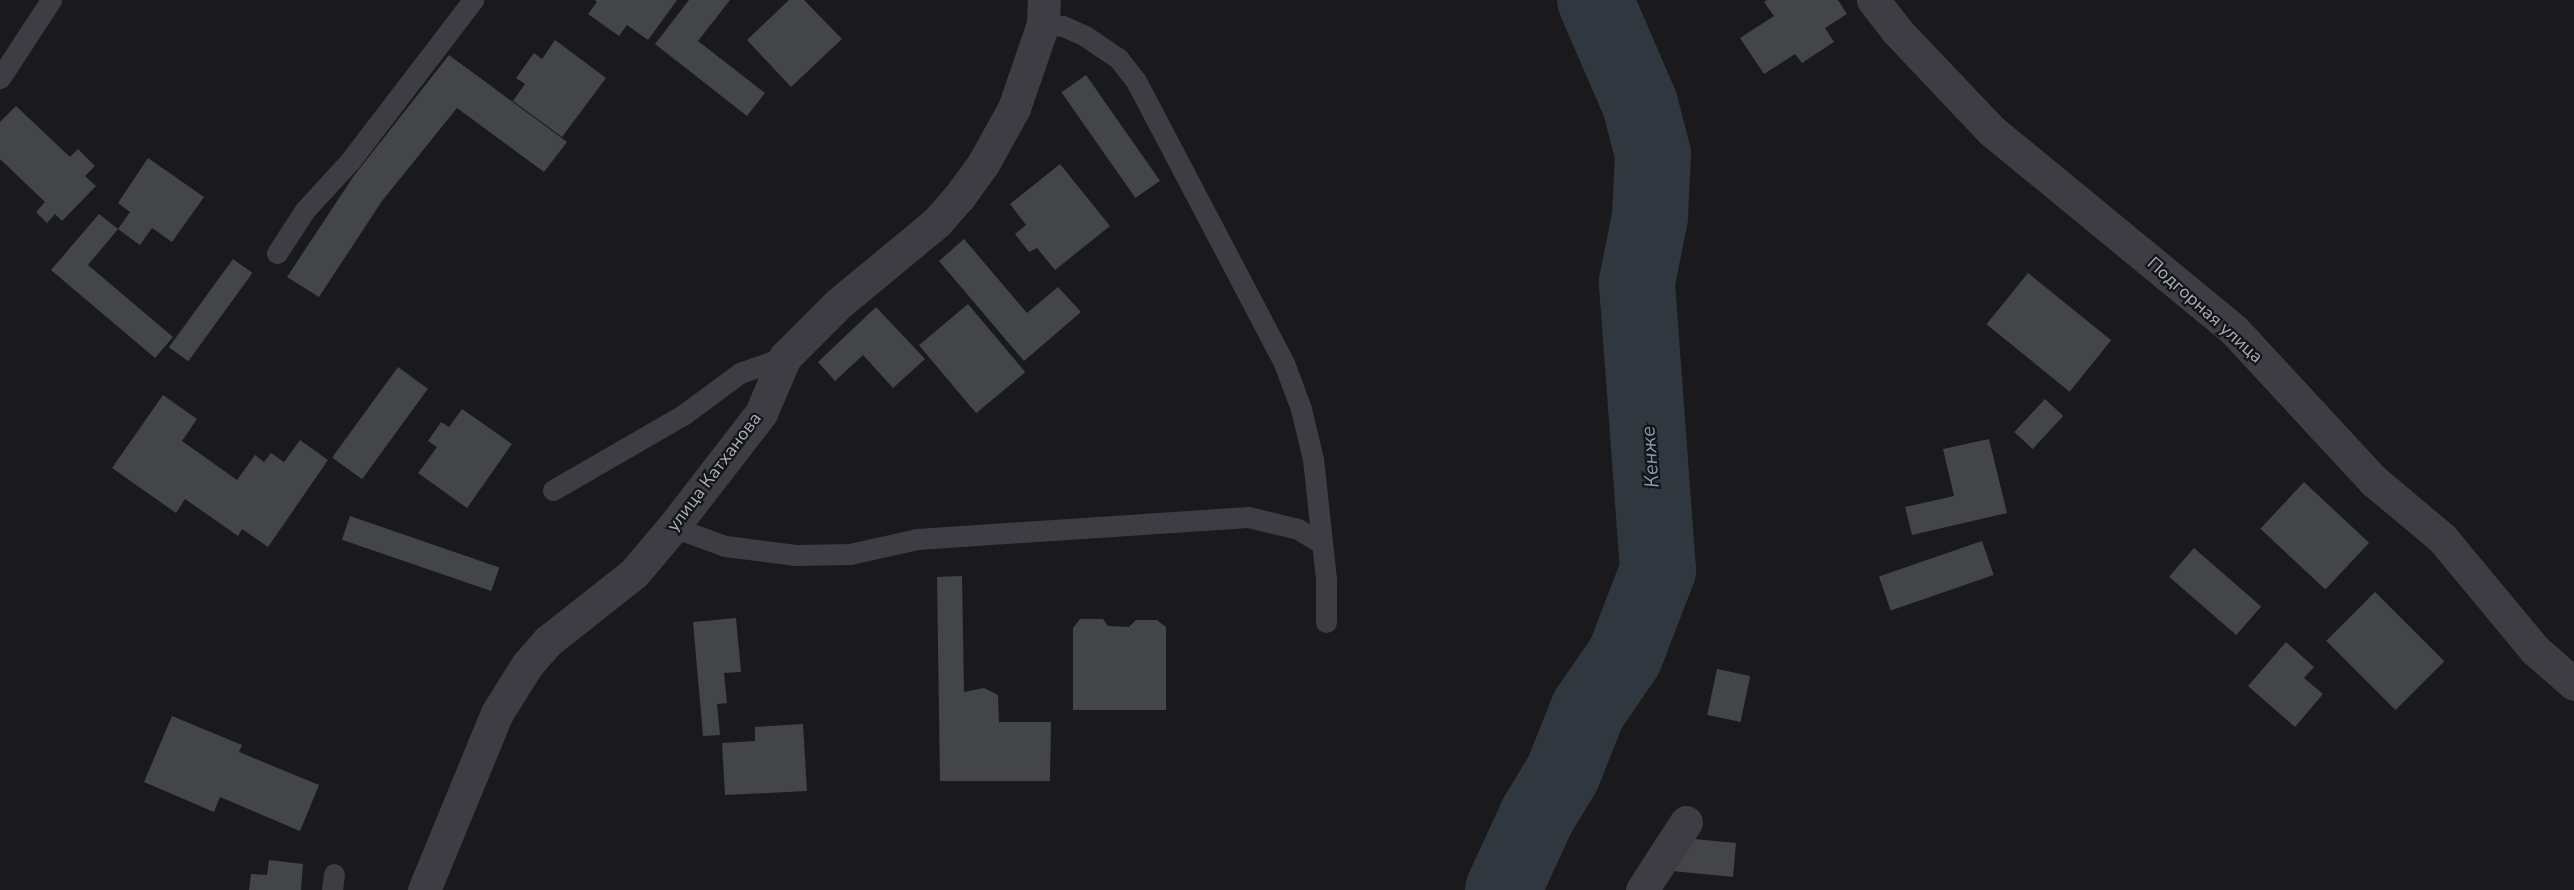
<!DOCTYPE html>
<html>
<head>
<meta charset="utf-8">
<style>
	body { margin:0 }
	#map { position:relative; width:2574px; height:890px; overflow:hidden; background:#1a1a1c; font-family:"Nunito Sans",sans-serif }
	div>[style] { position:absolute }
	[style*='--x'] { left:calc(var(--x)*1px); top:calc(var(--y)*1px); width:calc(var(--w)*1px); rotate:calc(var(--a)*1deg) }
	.river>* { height:76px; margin:-38px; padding:0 38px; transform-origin:38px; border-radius:38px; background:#30373f }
	.building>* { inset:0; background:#444549; transform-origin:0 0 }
	.lane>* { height:21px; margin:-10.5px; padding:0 10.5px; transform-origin:10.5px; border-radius:10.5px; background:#3d3d43 }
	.street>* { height:33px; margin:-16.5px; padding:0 16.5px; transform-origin:16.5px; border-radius:16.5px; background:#3d3d43 }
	span { translate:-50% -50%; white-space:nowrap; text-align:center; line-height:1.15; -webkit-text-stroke:4.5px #151517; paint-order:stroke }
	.street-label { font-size:18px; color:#adb0ba }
	.water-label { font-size:20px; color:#8799b3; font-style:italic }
</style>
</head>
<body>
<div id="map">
	<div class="river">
		<i style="--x:1503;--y:890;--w:81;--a:-65.3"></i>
		<i style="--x:1537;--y:816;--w:50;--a:-58.8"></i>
		<i style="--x:1563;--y:773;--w:68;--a:-68.4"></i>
		<i style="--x:1588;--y:710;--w:65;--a:-55.6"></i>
		<i style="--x:1625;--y:656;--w:92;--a:-69"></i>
		<i style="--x:1658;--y:570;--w:289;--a:-94.2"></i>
		<i style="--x:1637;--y:282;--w:66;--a:-78.7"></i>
		<i style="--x:1650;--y:217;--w:63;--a:-87.3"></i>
		<i style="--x:1653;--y:154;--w:52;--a:-104.6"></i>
		<i style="--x:1640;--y:104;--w:113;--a:-113.4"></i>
	</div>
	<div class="building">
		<i style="clip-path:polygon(595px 0,677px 0,648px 40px,627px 25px,619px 36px,588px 14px,597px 2px)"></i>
		<i style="clip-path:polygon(689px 0,730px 0,698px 41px,765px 93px,747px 116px,655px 44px)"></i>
		<i style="clip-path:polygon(789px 0,804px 0,842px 39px,791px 87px,747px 40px)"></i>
		<i style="clip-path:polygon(1767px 0,1838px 0,1847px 14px,1825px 28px,1834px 42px,1802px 63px,1795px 54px,1764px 74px,1740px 38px,1774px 16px,1764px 2px)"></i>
		<i style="clip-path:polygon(555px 40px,606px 78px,562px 137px,513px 101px,525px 84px,516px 78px,534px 53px,542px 59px)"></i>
		<i style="clip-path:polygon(449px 55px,567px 142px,544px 172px,457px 108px,382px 201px,319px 297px,287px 277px,353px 177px)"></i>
		<i style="left:1086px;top:75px;width:129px;height:30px;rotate:55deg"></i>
		<i style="clip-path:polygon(16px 106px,70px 157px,78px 149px,95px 166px,85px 176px,96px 186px,62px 221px,55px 214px,47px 223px,36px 212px,45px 202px,0 159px,0 122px)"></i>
		<i style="clip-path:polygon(148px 158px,204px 197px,172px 242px,152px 228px,140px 245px,118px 229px,130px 212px,118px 203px)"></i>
		<i style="clip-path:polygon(1060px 164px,1110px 226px,1055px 270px,1037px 248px,1029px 252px,1015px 234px,1026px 225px,1010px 204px)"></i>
		<i style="clip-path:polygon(99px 214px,118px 229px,88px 265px,173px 337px,155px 358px,51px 270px)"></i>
		<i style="clip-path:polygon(964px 239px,1027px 313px,1058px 287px,1081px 312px,1024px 361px,939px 261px)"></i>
		<i style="left:233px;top:259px;width:24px;height:109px;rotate:36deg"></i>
		<i style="left:2028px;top:273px;width:107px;height:66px;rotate:39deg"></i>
		<i style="left:968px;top:304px;width:89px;height:64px;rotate:50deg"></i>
		<i style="clip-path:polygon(876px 307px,925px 359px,893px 388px,863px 355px,835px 381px,818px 362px)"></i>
		<i style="left:398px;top:367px;width:37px;height:112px;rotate:36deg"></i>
		<i style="clip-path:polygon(163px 395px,197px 419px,182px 441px,237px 480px,255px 455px,264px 462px,271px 453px,284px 462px,300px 440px,328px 460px,268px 547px,242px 529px,238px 536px,185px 499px,176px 513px,112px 468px)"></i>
		<i style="left:2045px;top:399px;width:25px;height:45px;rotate:43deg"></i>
		<i style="clip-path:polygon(462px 409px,512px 444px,467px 508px,418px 473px,437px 447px,428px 441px,441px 422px,449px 427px)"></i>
		<i style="clip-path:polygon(1989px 439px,2007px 513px,1912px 535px,1905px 507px,1954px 496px,1943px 449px)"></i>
		<i style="left:2304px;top:482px;width:89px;height:64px;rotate:43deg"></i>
		<i style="left:350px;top:516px;width:158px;height:25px;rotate:19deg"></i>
		<i style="left:1982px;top:541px;width:36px;height:109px;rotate:71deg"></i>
		<i style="left:2194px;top:548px;width:89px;height:38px;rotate:41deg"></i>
		<i style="clip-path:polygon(962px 576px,964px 692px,984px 688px,998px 695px,999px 722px,1051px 722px,1050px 781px,940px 781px,937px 577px)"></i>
		<i style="left:2375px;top:592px;width:98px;height:69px;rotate:45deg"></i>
		<i style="clip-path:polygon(736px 618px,741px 672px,724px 673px,727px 703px,717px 704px,720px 735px,703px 736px,693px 622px)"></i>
		<i style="clip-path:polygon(1080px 619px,1103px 619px,1108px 626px,1129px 627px,1136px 620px,1157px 620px,1166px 627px,1166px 710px,1073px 710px,1073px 628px)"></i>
		<i style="clip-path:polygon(2286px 642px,2314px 667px,2304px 678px,2323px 694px,2295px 727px,2248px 686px)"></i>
		<i style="left:1717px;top:669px;width:34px;height:47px;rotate:12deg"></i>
		<i style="clip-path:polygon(172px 716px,242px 745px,239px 752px,319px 785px,300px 831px,220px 797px,214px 812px,144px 782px)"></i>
		<i style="clip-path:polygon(803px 724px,807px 791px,725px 795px,722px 743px,755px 741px,755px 727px)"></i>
		<i style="clip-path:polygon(1684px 838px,1736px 843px,1733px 877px,1662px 870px)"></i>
		<i style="clip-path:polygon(269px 860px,303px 864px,301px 890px,249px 890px,251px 874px,267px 875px)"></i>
	</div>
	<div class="lane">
		<i style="--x:1043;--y:24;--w:20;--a:6"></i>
		<i style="--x:1063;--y:26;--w:24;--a:24"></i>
		<i style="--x:1085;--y:36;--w:40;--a:34"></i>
		<i style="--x:1118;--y:58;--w:29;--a:52"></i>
		<i style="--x:1136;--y:81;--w:318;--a:62.3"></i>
		<i style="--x:1284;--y:363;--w:49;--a:69.7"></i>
		<i style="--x:1301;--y:409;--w:51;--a:76.5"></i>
		<i style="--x:1313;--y:459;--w:121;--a:83.8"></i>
		<i style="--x:1326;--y:579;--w:43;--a:90"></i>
		<i style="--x:0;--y:78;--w:93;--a:-56.8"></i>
		<i style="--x:277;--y:253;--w:51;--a:-56.9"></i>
		<i style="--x:305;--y:210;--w:67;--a:-47.4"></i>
		<i style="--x:350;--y:161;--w:203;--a:-52.6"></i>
		<i style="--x:553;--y:490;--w:150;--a:-30"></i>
		<i style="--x:683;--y:415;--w:71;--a:-36.4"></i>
		<i style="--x:740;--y:373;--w:48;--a:-19.6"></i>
		<i style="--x:673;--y:527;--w:55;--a:20.1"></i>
		<i style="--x:725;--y:546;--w:71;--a:7.3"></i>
		<i style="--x:795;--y:555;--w:55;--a:-1"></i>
		<i style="--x:850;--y:554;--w:69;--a:-12.6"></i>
		<i style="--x:917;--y:539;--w:332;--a:-3.8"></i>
		<i style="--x:1248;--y:517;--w:51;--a:13.5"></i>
		<i style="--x:1298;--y:529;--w:26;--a:31"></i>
		<i style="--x:332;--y:890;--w:16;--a:-83"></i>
	</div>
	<div class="street">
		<i style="--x:1873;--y:0;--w:39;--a:52"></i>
		<i style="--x:1897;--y:31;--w:138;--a:46.5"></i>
		<i style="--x:1992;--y:131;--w:313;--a:39.4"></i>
		<i style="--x:2234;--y:330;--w:206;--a:47.2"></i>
		<i style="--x:2374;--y:481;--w:89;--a:40"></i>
		<i style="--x:2442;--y:538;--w:144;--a:50.3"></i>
		<i style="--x:2534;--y:649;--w:53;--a:41.2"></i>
		<i style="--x:424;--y:890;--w:191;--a:-67.6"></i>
		<i style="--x:497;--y:713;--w:57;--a:-58"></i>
		<i style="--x:527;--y:665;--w:32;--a:-49"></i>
		<i style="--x:548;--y:641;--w:110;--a:-38.3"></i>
		<i style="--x:634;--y:573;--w:60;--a:-49.7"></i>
		<i style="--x:673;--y:527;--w:144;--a:-52.3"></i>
		<i style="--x:761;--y:413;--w:61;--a:-66.8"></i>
		<i style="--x:785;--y:357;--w:75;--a:-45"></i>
		<i style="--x:838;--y:304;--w:129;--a:-39.6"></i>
		<i style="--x:937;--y:222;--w:33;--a:-49"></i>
		<i style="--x:959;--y:197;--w:41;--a:-54"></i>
		<i style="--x:983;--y:164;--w:64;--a:-61"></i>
		<i style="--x:1014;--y:108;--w:89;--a:-71"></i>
		<i style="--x:1043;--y:24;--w:24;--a:-88"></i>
		<i style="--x:1642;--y:890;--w:81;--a:-57.1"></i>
	</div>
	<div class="street-label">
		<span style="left:2205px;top:310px;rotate:42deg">Подгорная улица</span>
		<span style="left:714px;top:472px;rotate:-53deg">улица Катханова</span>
	</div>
	<div class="water-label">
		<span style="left:1650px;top:457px;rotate:-94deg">Кенже</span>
	</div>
</div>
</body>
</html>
